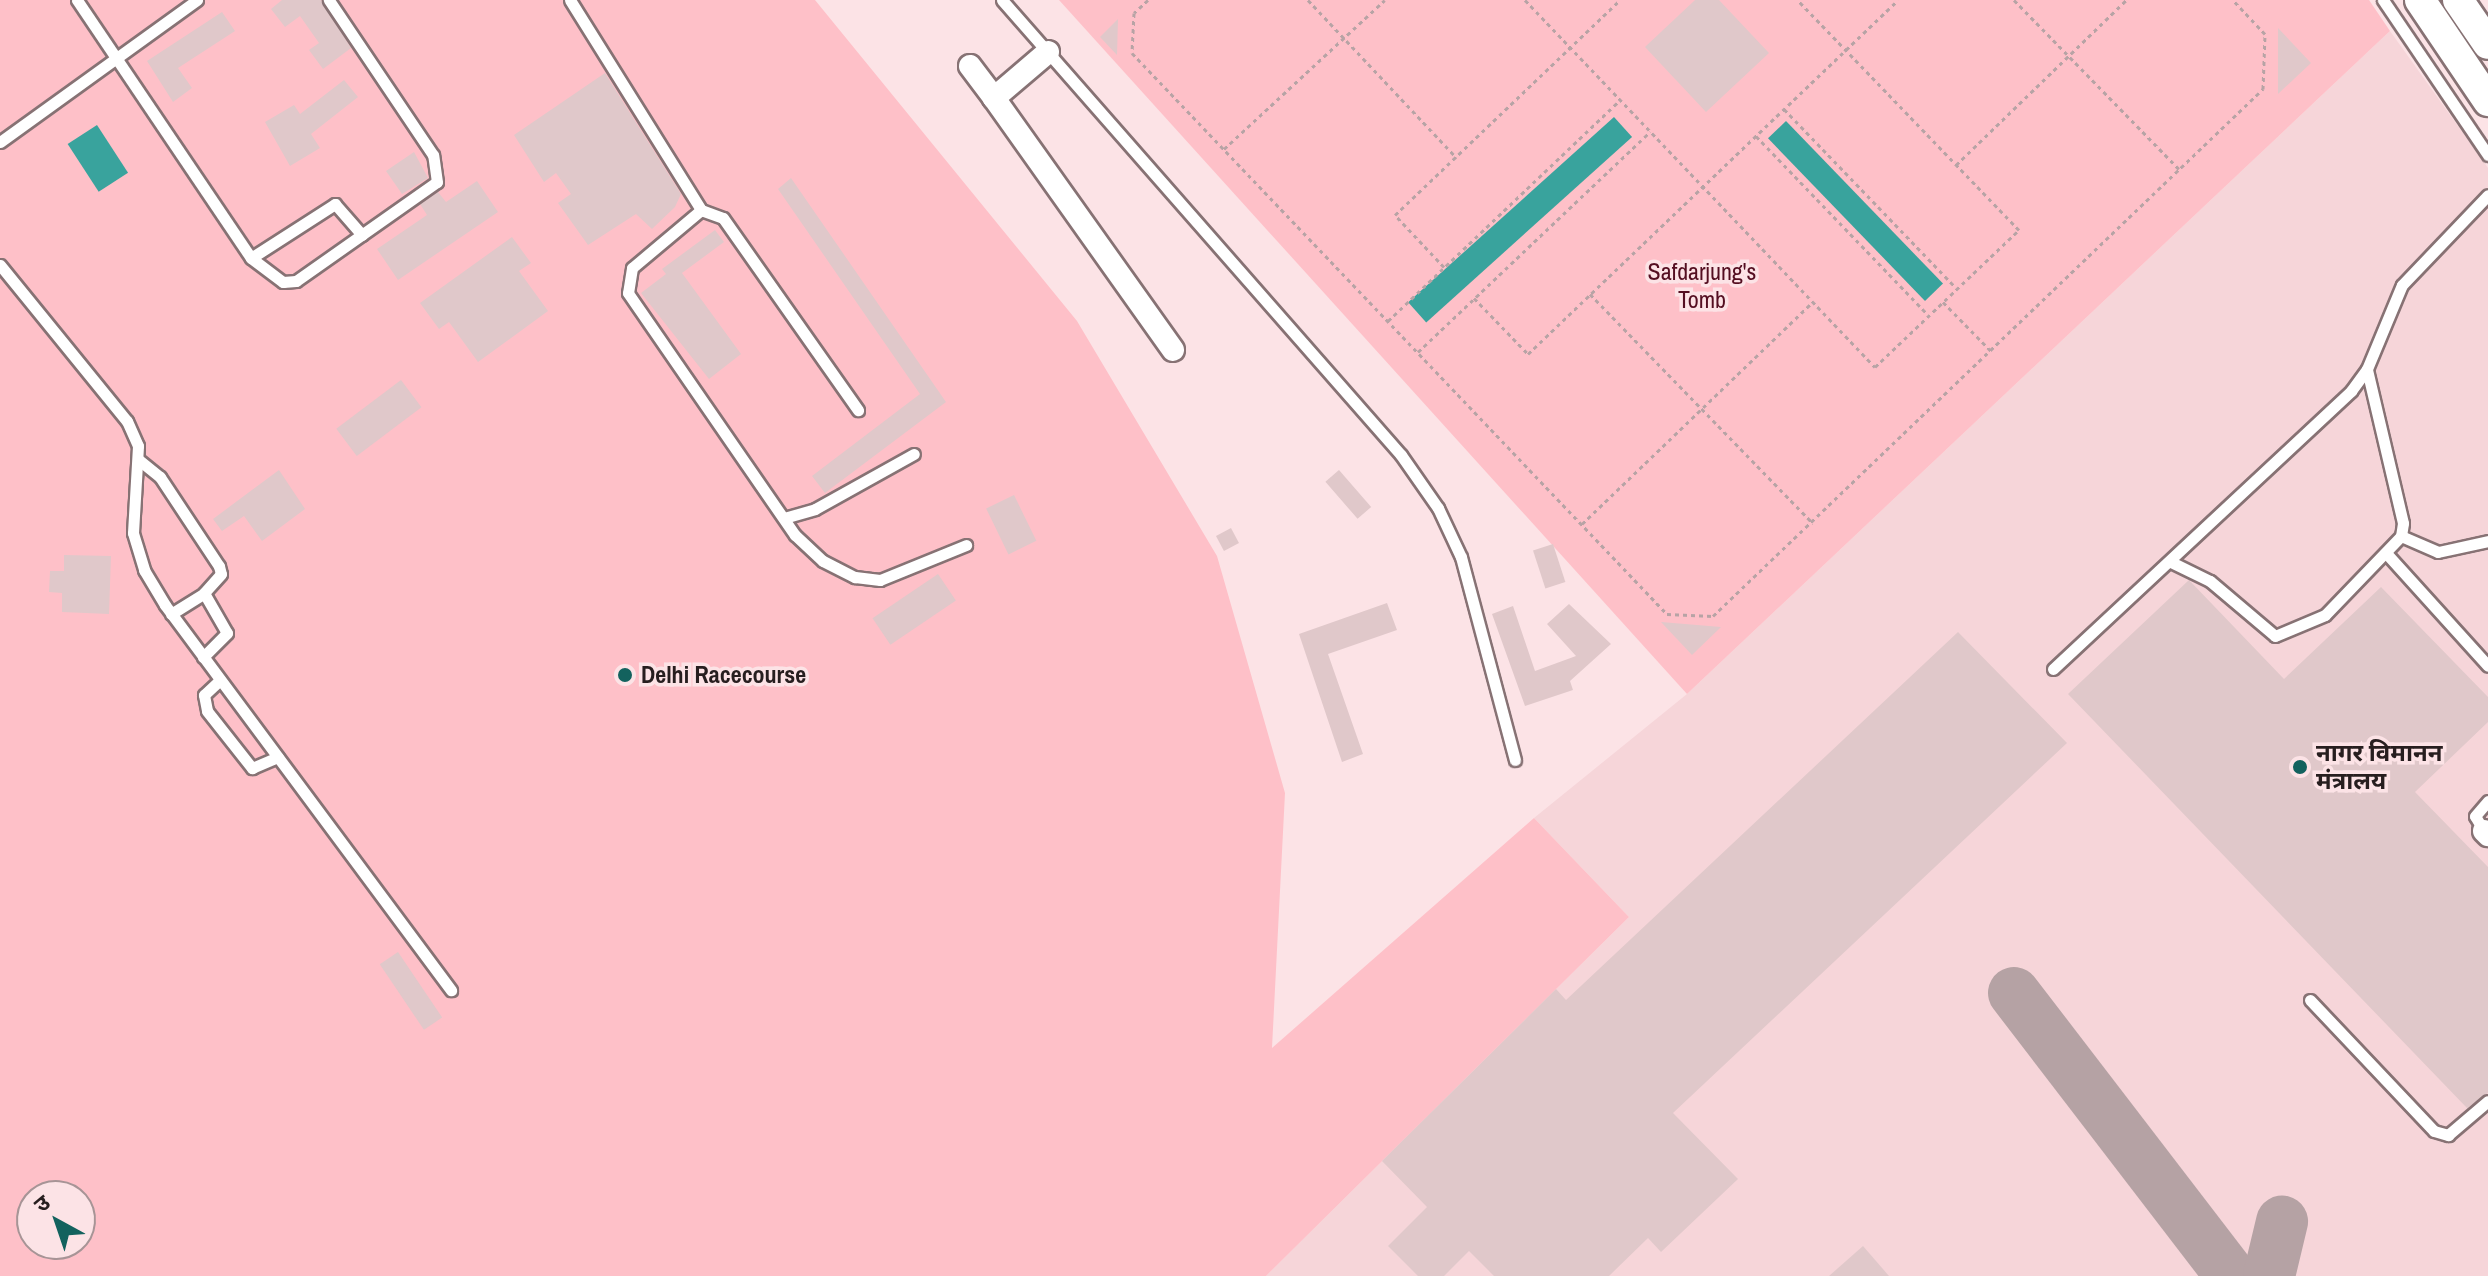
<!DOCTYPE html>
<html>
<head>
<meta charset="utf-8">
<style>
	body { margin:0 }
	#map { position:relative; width:2488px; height:1276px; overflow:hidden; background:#fce3e6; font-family:"Archivo Narrow","Noto Sans Devanagari",sans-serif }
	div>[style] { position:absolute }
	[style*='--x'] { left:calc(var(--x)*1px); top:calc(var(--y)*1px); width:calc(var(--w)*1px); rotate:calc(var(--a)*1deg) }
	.built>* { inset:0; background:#f6d5d9 }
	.green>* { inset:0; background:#fec0c8 }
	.water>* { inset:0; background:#39a39d; transform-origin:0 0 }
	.taxiway>* { height:52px; margin:-26px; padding:0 26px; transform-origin:26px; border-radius:26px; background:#b5a2a4 }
	.building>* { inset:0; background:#e0c8ca; transform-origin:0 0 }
	.path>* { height:3px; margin-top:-1.5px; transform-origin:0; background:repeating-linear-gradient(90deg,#b7a3a5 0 4px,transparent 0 8px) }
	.roads { filter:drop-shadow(2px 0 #877274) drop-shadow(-2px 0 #877274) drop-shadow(0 2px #877274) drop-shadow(0 -2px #877274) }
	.lane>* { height:11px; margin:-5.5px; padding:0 5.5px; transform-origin:5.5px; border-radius:5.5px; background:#fff }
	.street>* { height:22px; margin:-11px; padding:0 11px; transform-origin:11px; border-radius:11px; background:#fff }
	.secondary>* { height:30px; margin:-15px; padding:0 15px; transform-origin:15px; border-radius:15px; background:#fff }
	.dots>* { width:22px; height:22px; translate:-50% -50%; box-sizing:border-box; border:4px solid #fce3e6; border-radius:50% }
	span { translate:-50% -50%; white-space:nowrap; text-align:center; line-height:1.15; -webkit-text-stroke:7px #fce3e6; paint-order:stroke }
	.park-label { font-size:24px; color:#540e21 }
	.poi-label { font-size:24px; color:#271e1f; font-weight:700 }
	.left { translate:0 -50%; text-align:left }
	.north { position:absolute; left:16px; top:1180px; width:80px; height:80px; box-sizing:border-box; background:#fce3e6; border:2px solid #a79496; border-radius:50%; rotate:320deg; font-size:22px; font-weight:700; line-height:32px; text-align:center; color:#271e1f }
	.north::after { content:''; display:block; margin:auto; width:28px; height:36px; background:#13625e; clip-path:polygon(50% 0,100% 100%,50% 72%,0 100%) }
</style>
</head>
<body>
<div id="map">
	<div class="built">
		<i style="clip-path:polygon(2390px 31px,2488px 168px,2488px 1276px,1266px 1276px,1629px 917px,1534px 818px,1687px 694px)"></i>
	</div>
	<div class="green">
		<i style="clip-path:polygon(evenodd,0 0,815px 0,1077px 321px,1217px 556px,1285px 793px,1272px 1048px,1534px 818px,1629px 917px,1266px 1276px,0 1276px,0 0,32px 1196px,80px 1196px,80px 1244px,32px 1244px,32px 1196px)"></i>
		<i style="clip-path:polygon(1059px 0,2369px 0,2390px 31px,1687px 694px)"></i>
	</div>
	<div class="water">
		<i style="left:1614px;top:117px;width:27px;height:277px;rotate:48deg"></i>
		<i style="left:1786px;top:121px;width:226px;height:25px;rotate:46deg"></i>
		<i style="left:97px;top:125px;width:57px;height:35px;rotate:57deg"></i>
	</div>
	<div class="taxiway">
		<i style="--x:2014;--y:993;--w:357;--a:52.5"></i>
		<i style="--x:2269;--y:1276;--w:56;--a:-76.5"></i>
	</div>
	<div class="building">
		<i style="clip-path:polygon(282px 0,321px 0,351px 48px,323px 69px,309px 50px,319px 43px,300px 16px,285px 27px,271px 9px)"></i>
		<i style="clip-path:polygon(1695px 0,1719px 0,1769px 53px,1706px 112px,1645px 47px)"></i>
		<i style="clip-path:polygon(222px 12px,235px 31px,178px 68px,192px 88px,173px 102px,147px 61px)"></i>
		<i style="clip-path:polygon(1118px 19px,1117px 55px,1100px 37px)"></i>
		<i style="clip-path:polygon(2278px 28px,2311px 63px,2278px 94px)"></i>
		<i style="clip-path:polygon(605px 73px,681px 194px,675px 207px,652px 229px,636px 214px,588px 245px,558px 203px,571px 194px,556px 173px,544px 182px,514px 135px)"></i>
		<i style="clip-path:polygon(344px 80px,358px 97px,311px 134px,320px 148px,290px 166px,265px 122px,294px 105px,300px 114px)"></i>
		<i style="clip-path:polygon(414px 152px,428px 178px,402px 194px,386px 171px)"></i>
		<i style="clip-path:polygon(791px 178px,946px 402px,825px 493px,812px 476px,920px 394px,778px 189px)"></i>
		<i style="clip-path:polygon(477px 181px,498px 212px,398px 280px,377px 249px,427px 215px,420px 204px,438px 192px,446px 202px)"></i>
		<i style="clip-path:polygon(715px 230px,724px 242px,682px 273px,741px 354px,709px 379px,641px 293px,666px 274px,662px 269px)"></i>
		<i style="clip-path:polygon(512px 237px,531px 263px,519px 271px,548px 311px,478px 362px,449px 322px,439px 329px,420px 303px)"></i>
		<i style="left:401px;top:380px;width:34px;height:81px;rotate:53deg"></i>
		<i style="clip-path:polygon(279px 470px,305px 509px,262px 541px,244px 516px,222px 531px,213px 519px)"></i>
		<i style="left:1339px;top:470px;width:49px;height:18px;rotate:49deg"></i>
		<i style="left:1014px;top:495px;width:51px;height:31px;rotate:64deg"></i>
		<i style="left:1231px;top:528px;width:17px;height:17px;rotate:62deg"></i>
		<i style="left:1553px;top:544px;width:40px;height:21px;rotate:72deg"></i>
		<i style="clip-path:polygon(64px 555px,111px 556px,109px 614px,62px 612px,62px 593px,49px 592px,50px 571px,64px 571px)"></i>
		<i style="left:938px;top:574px;width:32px;height:79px;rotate:56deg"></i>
		<i style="clip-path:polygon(2189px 580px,2284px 679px,2381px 587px,2488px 697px,2488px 722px,2415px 792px,2488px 867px,2488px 1093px,2467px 1108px,2068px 694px)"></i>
		<i style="clip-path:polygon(1387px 603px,1397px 630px,1328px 654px,1363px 754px,1342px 762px,1299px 634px)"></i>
		<i style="clip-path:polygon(1569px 604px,1611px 644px,1570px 681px,1573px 690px,1525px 706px,1492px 614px,1513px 606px,1535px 671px,1576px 656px,1547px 624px)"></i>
		<i style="clip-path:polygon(1661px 622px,1721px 627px,1692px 655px)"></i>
		<i style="clip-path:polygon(1958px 632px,2067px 743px,1673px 1113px,1738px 1179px,1661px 1252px,1648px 1238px,1609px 1276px,1494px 1276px,1469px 1251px,1444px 1276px,1418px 1276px,1388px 1246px,1427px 1207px,1382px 1161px,1556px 989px,1566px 1000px)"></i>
		<i style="left:398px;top:952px;width:79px;height:22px;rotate:56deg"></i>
		<i style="clip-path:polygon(1863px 1246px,1889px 1276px,1829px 1276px)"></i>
	</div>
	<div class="path">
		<i style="--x:1148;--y:0;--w:19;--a:137"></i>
		<i style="--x:1134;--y:13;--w:40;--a:92.9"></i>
		<i style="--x:1132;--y:53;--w:775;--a:46.36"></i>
		<i style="--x:1667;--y:614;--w:46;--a:2.5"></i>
		<i style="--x:1713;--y:616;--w:762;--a:-43.78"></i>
		<i style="--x:2263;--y:89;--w:55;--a:-87.9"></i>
		<i style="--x:2265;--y:34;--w:47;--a:-133.3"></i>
		<i style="--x:1308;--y:0;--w:216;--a:46.7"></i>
		<i style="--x:1525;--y:0;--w:507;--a:46.36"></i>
		<i style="--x:1875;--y:367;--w:199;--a:-43.6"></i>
		<i style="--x:2019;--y:230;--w:319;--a:-133.9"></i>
		<i style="--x:2014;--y:0;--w:236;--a:45.7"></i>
		<i style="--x:1784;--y:109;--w:248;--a:46.1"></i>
		<i style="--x:1756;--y:136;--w:248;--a:46.1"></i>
		<i style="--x:1224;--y:149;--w:219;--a:-42.8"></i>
		<i style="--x:1956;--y:165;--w:237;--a:-44.1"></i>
		<i style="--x:1444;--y:267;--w:71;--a:-133.3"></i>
		<i style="--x:1395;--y:215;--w:311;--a:-43.7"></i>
		<i style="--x:1590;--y:294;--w:320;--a:45.8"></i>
		<i style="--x:1474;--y:298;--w:78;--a:46"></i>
		<i style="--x:1528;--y:354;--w:512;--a:-43.73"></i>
		<i style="--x:1943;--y:302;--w:69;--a:45.6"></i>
		<i style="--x:1388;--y:321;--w:320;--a:-43.6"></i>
		<i style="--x:1418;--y:352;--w:320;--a:-43.5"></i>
		<i style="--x:1582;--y:524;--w:320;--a:-43.9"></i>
	</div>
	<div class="roads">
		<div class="lane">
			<i style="--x:77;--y:0;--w:311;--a:56"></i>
			<i style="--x:251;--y:258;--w:40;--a:37"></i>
			<i style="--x:283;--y:282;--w:13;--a:-4"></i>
			<i style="--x:296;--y:281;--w:172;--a:-35.1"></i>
			<i style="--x:437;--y:182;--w:27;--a:-98"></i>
			<i style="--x:433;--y:155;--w:187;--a:-123.9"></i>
			<i style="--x:570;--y:0;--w:248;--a:58"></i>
			<i style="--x:701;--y:210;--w:90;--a:140"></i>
			<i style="--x:632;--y:268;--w:25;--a:99"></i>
			<i style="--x:628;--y:293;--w:294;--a:55.4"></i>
			<i style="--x:795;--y:535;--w:38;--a:43"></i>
			<i style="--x:823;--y:561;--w:36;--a:27"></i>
			<i style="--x:855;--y:577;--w:25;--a:7"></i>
			<i style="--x:880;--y:580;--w:93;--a:-22.1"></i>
			<i style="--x:1002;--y:0;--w:605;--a:48.75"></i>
			<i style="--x:1401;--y:455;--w:65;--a:55.1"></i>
			<i style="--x:1438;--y:508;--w:54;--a:64.9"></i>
			<i style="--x:1461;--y:557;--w:210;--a:75.1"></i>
			<i style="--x:2383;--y:0;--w:187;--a:55.9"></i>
			<i style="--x:0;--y:142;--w:243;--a:-35.8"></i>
			<i style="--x:701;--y:210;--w:23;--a:20"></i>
			<i style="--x:723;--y:218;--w:235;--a:54.9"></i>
			<i style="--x:251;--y:258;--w:100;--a:-32.7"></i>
			<i style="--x:335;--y:204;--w:41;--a:48.9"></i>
			<i style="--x:0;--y:265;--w:201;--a:50.9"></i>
			<i style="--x:127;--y:421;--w:27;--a:66"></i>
			<i style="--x:138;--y:446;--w:87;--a:93.3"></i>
			<i style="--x:133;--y:533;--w:39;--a:73"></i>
			<i style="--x:144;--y:570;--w:41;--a:59"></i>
			<i style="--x:165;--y:605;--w:480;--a:53.4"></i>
			<i style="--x:139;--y:460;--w:27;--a:39"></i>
			<i style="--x:160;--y:477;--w:107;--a:56.5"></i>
			<i style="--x:219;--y:566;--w:8;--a:76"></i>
			<i style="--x:221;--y:574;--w:25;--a:132"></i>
			<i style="--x:204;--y:593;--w:46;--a:60.1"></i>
			<i style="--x:227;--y:633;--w:34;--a:135"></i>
			<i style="--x:784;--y:518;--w:32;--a:-16"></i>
			<i style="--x:815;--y:509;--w:113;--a:-29.1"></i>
			<i style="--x:2401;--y:536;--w:40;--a:23.4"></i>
			<i style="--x:2438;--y:552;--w:51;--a:-12.4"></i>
			<i style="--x:2386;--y:553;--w:152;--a:47.9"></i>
			<i style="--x:2171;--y:562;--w:43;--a:26"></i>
			<i style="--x:2210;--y:581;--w:85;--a:40.2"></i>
			<i style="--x:2275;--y:636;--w:54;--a:-22.8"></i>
			<i style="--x:2325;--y:615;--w:110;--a:-46.1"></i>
			<i style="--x:2401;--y:536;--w:13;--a:-81"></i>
			<i style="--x:2403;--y:523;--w:158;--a:-103.2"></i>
			<i style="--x:171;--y:614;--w:39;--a:-32"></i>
			<i style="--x:2053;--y:669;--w:408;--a:-43"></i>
			<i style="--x:2351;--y:391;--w:27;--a:-54"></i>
			<i style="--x:2367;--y:369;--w:91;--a:-67.4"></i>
			<i style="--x:2402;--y:285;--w:124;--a:-46.3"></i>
			<i style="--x:220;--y:680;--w:22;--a:137"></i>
			<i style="--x:204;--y:695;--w:16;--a:79"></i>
			<i style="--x:207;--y:711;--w:73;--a:51.7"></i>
			<i style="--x:252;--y:768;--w:28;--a:-23"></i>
			<i style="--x:2484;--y:831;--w:17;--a:-121"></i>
			<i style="--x:2475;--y:816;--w:20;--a:-49"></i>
			<i style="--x:2310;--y:1000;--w:180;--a:46.6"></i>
			<i style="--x:2434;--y:1131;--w:15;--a:16"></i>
			<i style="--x:2448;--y:1135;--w:52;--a:-40.4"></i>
		</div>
		<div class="street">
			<i style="--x:1048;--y:52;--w:71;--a:139.6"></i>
			<i style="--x:994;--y:98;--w:309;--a:54.6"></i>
			<i style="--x:970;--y:66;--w:40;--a:53"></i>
			<i style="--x:2484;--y:831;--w:6;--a:45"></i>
		</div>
		<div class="secondary">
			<i style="--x:2420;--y:0;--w:122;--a:56"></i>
			<i style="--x:2458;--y:0;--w:53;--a:55.7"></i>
		</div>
	</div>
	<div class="dots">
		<i style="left:625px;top:675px;background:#13625e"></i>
		<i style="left:2300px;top:767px;background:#13625e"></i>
	</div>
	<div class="park-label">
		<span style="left:1702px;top:286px">Safdarjung's<br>Tomb</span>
	</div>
	<div class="poi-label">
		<span class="left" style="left:641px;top:675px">Delhi Racecourse</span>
		<span class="left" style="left:2316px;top:767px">नागर विमानन<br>मंत्रालय</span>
	</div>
	<div class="north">उ</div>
</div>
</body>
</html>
